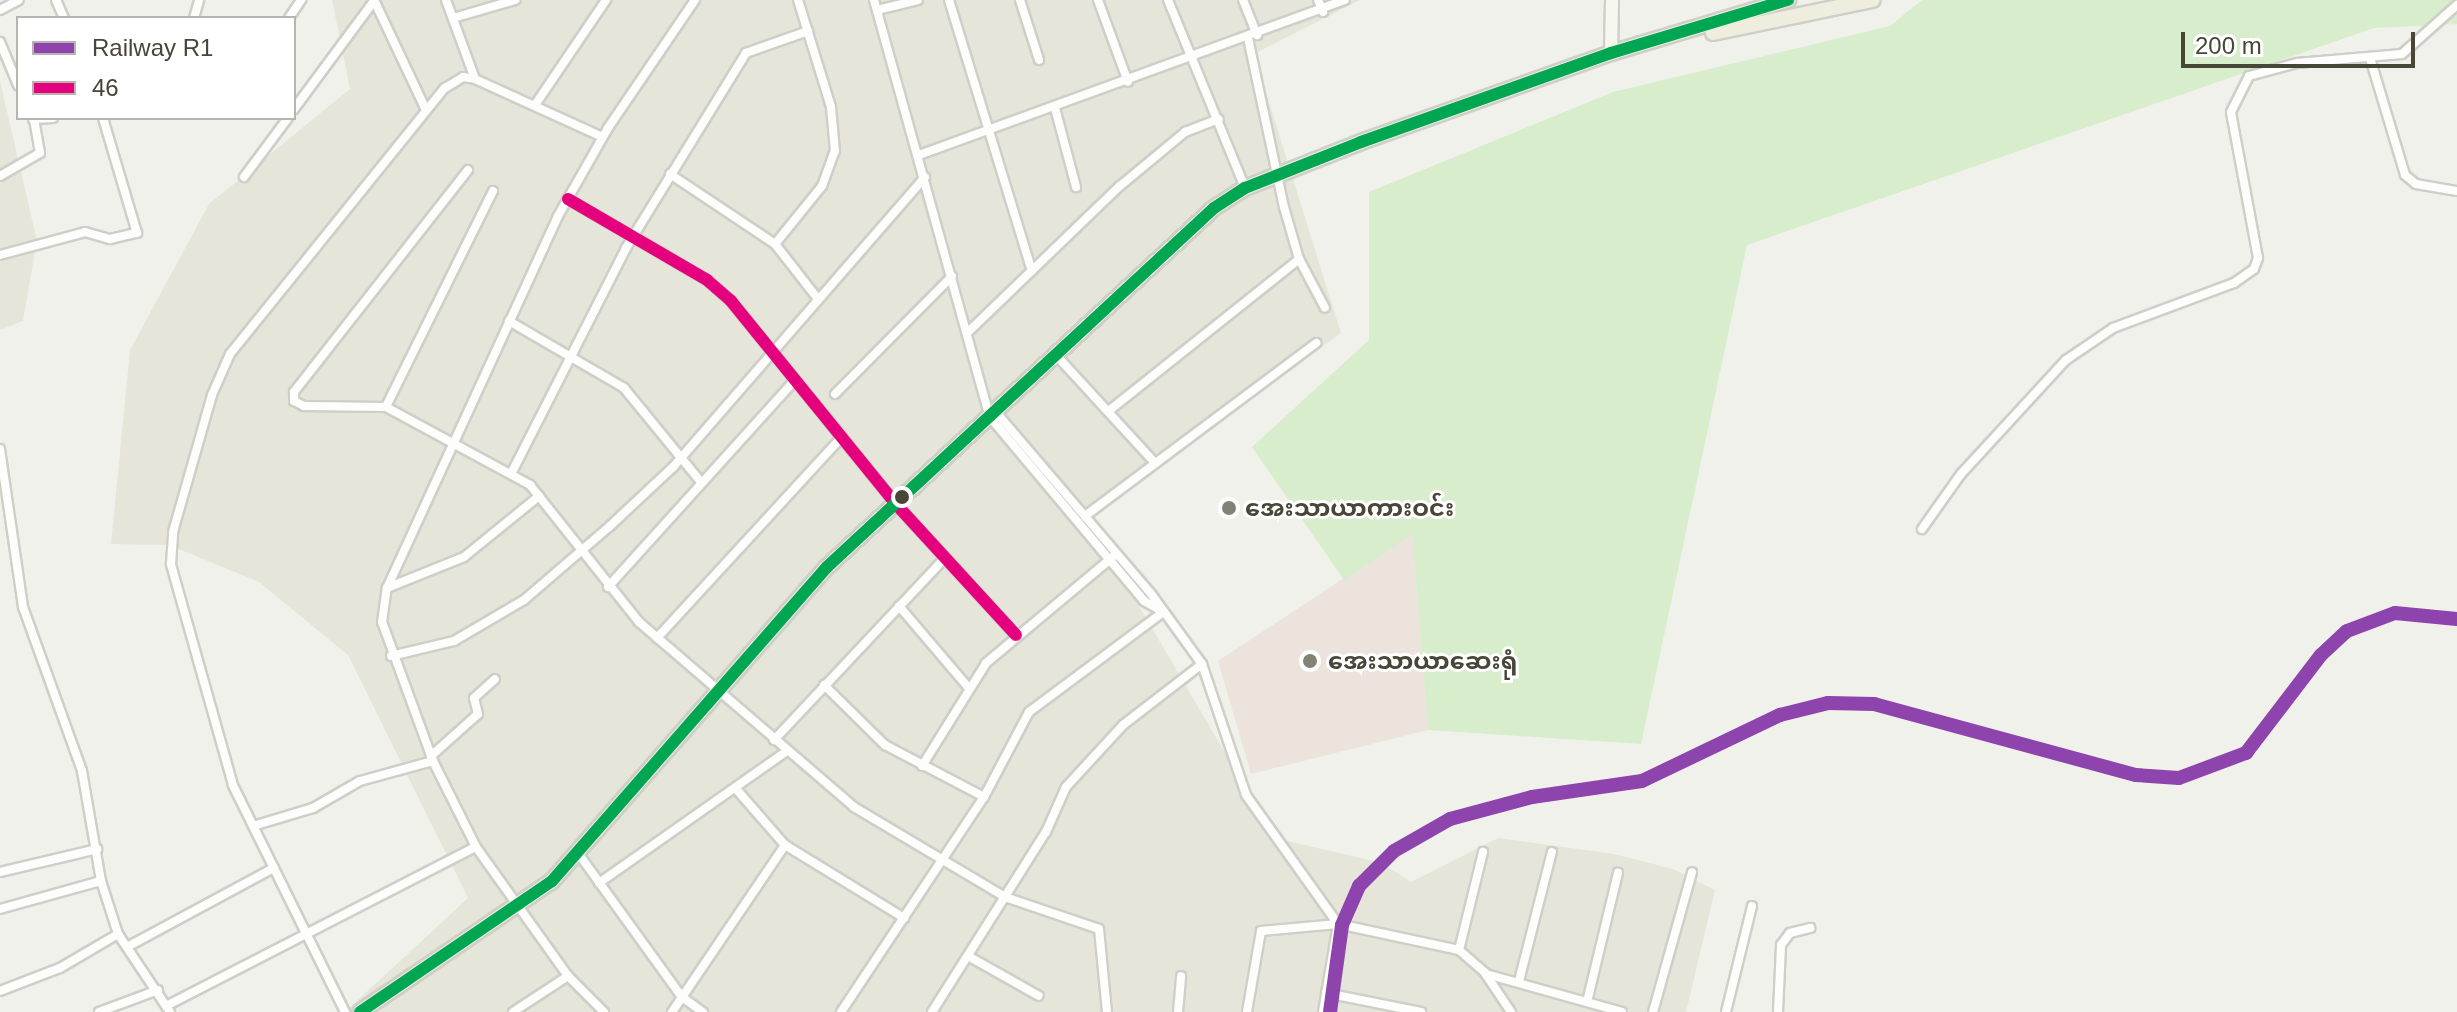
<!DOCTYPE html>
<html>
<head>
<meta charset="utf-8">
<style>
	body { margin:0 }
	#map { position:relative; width:2457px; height:1012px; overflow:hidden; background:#f1f1ec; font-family:Helvetica,"Noto Sans Myanmar",sans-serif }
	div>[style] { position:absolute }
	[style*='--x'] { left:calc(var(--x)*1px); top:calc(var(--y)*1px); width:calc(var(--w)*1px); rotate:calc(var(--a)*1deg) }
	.residential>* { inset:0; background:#e6e5d9 }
	.medical>* { inset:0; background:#ece4dc }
	.green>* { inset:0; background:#d7edcc }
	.roads { filter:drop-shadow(2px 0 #cfcfc9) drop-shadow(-2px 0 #cfcfc9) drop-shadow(0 2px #cfcfc9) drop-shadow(0 -2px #cfcfc9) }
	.minor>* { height:8px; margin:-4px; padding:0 4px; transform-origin:4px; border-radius:4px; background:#fdfdfc }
	.secondary>* { height:12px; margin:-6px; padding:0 6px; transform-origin:6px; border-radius:6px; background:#f6f7ef }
	.trunk>* { height:14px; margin:-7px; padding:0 7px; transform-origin:7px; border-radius:7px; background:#efeede }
	.bus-1>* { height:12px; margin:-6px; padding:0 6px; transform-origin:6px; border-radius:6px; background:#e5007d }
	.bus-2>* { height:12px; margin:-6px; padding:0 6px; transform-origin:6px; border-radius:6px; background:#00a651 }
	.rail-1>* { height:14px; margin:-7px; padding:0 7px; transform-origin:7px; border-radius:7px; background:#8e44ad }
	.dots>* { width:22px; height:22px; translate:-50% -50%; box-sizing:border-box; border:4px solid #fff; border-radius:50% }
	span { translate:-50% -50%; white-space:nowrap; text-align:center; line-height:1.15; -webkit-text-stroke:6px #fff; paint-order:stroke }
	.poi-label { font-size:24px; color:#484637; font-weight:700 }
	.left { translate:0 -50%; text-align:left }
	.legend { position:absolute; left:16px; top:16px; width:280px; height:104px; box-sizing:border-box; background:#fff; border:2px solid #b6b5af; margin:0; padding:10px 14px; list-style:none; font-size:24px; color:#484637 }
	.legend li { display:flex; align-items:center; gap:16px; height:40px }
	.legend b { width:40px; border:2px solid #b6b5af }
	.scale { position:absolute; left:2181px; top:32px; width:234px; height:36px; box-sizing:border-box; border:4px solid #484637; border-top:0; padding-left:10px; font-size:24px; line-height:28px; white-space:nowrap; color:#484637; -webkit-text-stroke:6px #fff; paint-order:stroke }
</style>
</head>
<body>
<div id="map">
	<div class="residential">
		<i style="clip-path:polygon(332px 0,1360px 0,1254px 54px,1341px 333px,1088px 519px,1275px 838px,1382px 863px,1411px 882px,1498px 838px,1614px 854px,1673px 869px,1715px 890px,1686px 1012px,345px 1012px,468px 898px,348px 655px,259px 582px,169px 545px,111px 544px,130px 350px,209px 204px,350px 89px)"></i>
		<i style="clip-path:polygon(0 81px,37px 241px,23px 321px,0 330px)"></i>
	</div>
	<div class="medical">
		<i style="clip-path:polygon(1412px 533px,1428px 730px,1251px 774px,1218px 661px)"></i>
	</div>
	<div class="green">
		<i style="clip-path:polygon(1922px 0,2457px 0,2457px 24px,2374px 28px,1747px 245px,1641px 744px,1428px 730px,1412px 534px,1344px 580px,1252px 447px,1369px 340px,1369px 192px,1613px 92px,1890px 26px)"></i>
	</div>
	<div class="roads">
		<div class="minor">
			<i style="--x:56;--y:0;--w:20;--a:66"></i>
			<i style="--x:374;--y:0;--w:122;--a:64.7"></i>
			<i style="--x:446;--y:0;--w:84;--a:69.8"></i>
			<i style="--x:874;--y:0;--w:432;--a:74.5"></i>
			<i style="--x:989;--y:416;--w:241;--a:50"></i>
			<i style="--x:1144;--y:601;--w:21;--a:29"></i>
			<i style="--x:949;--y:0;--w:283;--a:73"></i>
			<i style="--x:1020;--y:0;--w:63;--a:72.4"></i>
			<i style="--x:1098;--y:0;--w:87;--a:69.9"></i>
			<i style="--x:1168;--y:0;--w:203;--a:67.7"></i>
			<i style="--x:1243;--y:0;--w:38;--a:68"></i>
			<i style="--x:1318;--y:0;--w:13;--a:67"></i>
			<i style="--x:0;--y:10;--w:21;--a:-28"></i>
			<i style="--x:877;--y:10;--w:42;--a:-13.7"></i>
			<i style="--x:194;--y:18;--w:19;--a:-74"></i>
			<i style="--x:289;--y:18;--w:22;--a:-56"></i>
			<i style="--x:453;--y:18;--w:65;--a:-16.2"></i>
			<i style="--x:1248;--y:38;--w:173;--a:78"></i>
			<i style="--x:1284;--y:207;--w:54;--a:73.9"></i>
			<i style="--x:1299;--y:259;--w:55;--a:62"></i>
			<i style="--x:0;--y:42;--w:47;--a:67.3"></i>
			<i style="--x:2370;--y:58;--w:122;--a:73.3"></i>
			<i style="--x:2405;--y:175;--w:14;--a:39"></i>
			<i style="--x:2416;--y:184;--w:42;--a:9.7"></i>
			<i style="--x:535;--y:105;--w:127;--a:-55.9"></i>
			<i style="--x:1055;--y:108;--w:82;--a:75.1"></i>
			<i style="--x:294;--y:109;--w:134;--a:-53.5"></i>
			<i style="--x:33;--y:119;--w:20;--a:-3"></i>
			<i style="--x:919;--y:155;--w:453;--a:-20"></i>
			<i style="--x:670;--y:174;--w:126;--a:33.7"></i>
			<i style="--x:775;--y:244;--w:70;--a:52"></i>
			<i style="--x:0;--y:176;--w:46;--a:-29.9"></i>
			<i style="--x:40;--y:153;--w:34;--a:-100"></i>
			<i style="--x:244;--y:177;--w:74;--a:-53.3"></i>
			<i style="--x:493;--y:191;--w:241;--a:116.4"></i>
			<i style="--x:386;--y:407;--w:164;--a:28.4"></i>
			<i style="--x:530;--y:485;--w:175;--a:51.5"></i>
			<i style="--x:639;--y:622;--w:284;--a:40.7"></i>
			<i style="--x:854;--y:807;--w:176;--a:30.8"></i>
			<i style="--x:1005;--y:897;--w:99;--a:18.8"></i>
			<i style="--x:1099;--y:929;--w:83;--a:84.5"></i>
			<i style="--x:568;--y:199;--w:161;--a:30.2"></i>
			<i style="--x:707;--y:280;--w:32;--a:41"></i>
			<i style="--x:731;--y:301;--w:260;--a:50.9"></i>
			<i style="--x:895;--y:503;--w:179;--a:47.5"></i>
			<i style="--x:775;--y:244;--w:75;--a:-51"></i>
			<i style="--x:822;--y:186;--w:37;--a:-70"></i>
			<i style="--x:835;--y:151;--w:44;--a:-95.2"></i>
			<i style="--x:831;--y:107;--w:112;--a:-107.1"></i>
			<i style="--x:0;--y:255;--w:88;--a:-15.1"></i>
			<i style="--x:85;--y:232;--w:26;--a:16"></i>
			<i style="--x:110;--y:239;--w:28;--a:-13"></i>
			<i style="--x:137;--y:233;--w:120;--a:-106.5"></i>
			<i style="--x:509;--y:321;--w:133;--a:30.2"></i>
			<i style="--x:624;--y:388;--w:122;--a:50.7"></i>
			<i style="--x:967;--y:333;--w:212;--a:-43.9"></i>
			<i style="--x:1120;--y:186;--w:85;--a:-39.7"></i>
			<i style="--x:1185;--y:132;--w:36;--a:-21"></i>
			<i style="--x:1056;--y:355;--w:145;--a:47.5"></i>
			<i style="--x:835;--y:394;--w:166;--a:-45.2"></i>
			<i style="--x:386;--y:407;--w:82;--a:-179.3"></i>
			<i style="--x:304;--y:406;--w:11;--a:-153"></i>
			<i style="--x:294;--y:401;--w:9;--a:-90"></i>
			<i style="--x:294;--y:392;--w:282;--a:-51.9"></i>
			<i style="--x:1110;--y:410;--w:242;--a:-38.6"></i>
			<i style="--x:995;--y:411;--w:242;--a:49.5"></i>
			<i style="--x:1152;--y:595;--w:85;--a:54.1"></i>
			<i style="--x:1202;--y:664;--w:138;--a:71.4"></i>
			<i style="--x:1246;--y:795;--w:158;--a:54.5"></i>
			<i style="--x:1338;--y:924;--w:124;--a:12.1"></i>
			<i style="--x:1459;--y:950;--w:35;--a:41"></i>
			<i style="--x:1485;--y:973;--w:47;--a:56.3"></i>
			<i style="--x:0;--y:449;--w:160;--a:81.7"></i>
			<i style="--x:23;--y:607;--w:174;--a:70.2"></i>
			<i style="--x:82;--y:771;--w:112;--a:80.2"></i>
			<i style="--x:101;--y:881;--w:56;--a:72.2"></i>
			<i style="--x:118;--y:934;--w:94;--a:56.3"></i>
			<i style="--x:511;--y:474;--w:254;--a:-63"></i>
			<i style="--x:626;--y:248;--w:229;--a:-58.4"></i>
			<i style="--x:746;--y:53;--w:66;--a:-19.5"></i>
			<i style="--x:1085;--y:516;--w:289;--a:-36.8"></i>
			<i style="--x:1922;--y:529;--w:67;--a:-54.7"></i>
			<i style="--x:1961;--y:474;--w:155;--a:-47.4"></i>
			<i style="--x:2066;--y:360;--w:57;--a:-34.2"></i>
			<i style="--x:2113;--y:328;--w:129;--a:-20.4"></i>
			<i style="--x:2234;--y:283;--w:24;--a:-35"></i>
			<i style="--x:2254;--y:269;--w:12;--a:-70"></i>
			<i style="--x:2258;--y:258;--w:148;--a:-100.5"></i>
			<i style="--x:2231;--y:112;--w:40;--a:-63.4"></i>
			<i style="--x:2249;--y:76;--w:50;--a:-15.2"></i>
			<i style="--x:2297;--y:63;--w:105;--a:-4.9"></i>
			<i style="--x:2402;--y:54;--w:74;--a:-41.7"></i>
			<i style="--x:608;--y:587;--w:278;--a:-47.9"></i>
			<i style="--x:387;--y:588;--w:83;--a:-21.9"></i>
			<i style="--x:464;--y:557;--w:97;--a:-39.1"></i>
			<i style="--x:899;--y:606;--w:106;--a:49.6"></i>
			<i style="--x:657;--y:638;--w:272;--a:-47.4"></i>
			<i style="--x:391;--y:656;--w:65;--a:-13.4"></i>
			<i style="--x:454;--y:641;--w:81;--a:-30.4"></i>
			<i style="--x:524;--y:600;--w:113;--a:-40.7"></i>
			<i style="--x:610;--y:526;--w:86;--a:-43.1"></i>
			<i style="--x:673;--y:467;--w:384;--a:-49"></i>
			<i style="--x:824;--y:685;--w:86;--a:44.5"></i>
			<i style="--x:885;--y:745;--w:112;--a:27.7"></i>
			<i style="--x:774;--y:740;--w:250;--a:-46.8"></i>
			<i style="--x:431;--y:756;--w:63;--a:-41.8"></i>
			<i style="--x:478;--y:714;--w:16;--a:-104"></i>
			<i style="--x:474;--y:698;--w:28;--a:-42"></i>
			<i style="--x:922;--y:766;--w:121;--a:-58.1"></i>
			<i style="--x:986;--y:663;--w:167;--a:-39.9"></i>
			<i style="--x:737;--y:790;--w:73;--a:48.9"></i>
			<i style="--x:785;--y:845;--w:140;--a:31.5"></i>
			<i style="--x:253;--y:826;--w:63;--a:-16.7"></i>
			<i style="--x:313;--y:808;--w:54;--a:-29.9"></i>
			<i style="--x:360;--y:781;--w:76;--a:-15.3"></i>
			<i style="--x:578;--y:853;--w:178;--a:54.2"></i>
			<i style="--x:682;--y:997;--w:26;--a:36"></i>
			<i style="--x:0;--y:872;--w:100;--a:-13.3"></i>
			<i style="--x:599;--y:883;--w:230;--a:-35.1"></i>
			<i style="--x:0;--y:909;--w:105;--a:-15.5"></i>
			<i style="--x:127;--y:947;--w:167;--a:-28.3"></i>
			<i style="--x:1459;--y:950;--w:101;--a:-76.2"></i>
			<i style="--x:968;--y:956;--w:81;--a:29.4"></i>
			<i style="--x:1486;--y:974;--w:141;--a:15.6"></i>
			<i style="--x:1519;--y:981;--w:133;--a:-75.7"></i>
			<i style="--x:0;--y:991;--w:64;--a:-21"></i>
			<i style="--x:60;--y:968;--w:67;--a:-30.4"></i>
			<i style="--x:1326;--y:993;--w:97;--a:11.3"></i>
			<i style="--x:1587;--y:1002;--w:133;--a:-76.5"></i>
			<i style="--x:166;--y:1006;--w:348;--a:-27.2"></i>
			<i style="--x:99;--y:1012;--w:63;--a:-20.4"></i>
			<i style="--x:345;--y:1012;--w:253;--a:-116.3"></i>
			<i style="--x:233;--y:785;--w:230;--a:-105.7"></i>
			<i style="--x:171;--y:564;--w:32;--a:-86"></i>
			<i style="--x:173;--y:532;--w:142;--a:-74.1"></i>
			<i style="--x:212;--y:395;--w:45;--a:-66.3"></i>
			<i style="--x:230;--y:354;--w:342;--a:-51.1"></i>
			<i style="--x:445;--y:88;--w:21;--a:-31"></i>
			<i style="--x:463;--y:77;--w:12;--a:9"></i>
			<i style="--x:475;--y:79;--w:140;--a:24.5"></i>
			<i style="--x:513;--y:1012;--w:66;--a:-33.2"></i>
			<i style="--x:604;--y:1012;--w:51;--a:-135"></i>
			<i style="--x:568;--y:976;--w:158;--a:-125.5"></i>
			<i style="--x:476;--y:847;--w:96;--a:-116.6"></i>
			<i style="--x:433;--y:761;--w:148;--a:-110.1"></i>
			<i style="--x:382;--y:622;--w:34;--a:-82"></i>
			<i style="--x:387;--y:588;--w:409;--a:-65.3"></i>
			<i style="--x:558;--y:216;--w:101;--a:-60.4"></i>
			<i style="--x:608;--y:128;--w:155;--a:-55.8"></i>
			<i style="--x:672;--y:1012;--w:202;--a:-55.9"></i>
			<i style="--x:841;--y:1012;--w:258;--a:-56.4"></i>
			<i style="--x:984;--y:797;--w:96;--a:-62.1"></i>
			<i style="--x:1029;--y:712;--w:167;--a:-36.7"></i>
			<i style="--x:932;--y:1012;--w:213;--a:-57.7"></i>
			<i style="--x:1046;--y:832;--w:49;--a:-66"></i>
			<i style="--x:1066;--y:787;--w:84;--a:-47.4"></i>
			<i style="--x:1123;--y:725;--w:100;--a:-37.7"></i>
			<i style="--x:1178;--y:1012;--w:36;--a:-85"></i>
			<i style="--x:1247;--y:1012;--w:82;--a:-80.2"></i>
			<i style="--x:1261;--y:931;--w:77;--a:-5.2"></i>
			<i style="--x:1338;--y:924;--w:89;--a:99.7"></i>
			<i style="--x:1653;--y:1012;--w:145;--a:-74.4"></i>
			<i style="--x:1726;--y:1012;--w:109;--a:-76.2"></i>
			<i style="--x:1778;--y:1012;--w:67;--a:-87.4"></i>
			<i style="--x:1781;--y:945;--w:15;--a:-53"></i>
			<i style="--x:1790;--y:933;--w:21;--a:-14"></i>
		</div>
		<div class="secondary">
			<i style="--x:1611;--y:53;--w:53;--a:-88.9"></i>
		</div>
		<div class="trunk">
			<i style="--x:1713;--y:33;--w:163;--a:-11.7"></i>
			<i style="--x:360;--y:1012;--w:232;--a:-34.3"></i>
			<i style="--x:552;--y:881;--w:417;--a:-48.8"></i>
			<i style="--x:827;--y:567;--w:528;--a:-42.85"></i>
			<i style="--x:1214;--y:208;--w:37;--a:-33"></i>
			<i style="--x:1245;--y:188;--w:125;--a:-21.6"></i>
			<i style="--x:1361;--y:142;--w:265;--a:-19.6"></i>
			<i style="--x:1611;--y:53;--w:185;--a:-16.7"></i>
		</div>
	</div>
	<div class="bus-1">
		<i style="--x:568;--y:199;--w:161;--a:30.2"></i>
		<i style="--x:707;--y:280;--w:32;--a:41"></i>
		<i style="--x:731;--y:301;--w:260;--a:50.9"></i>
		<i style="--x:895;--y:503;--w:179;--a:47.5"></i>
	</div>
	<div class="bus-2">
		<i style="--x:360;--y:1012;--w:232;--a:-34.3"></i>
		<i style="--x:552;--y:881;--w:417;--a:-48.8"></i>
		<i style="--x:827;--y:567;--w:528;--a:-42.85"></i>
		<i style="--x:1214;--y:208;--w:37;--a:-33"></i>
		<i style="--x:1245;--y:188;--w:125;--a:-21.6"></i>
		<i style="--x:1361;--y:142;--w:265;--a:-19.6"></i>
		<i style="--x:1611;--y:53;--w:185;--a:-16.7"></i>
	</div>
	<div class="rail-1">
		<i style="--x:1330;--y:1012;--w:88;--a:-82.1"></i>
		<i style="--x:1342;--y:925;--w:43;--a:-66.4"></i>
		<i style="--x:1359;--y:886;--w:49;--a:-45"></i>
		<i style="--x:1394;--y:851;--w:64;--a:-29.7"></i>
		<i style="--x:1450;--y:819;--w:85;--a:-15"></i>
		<i style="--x:1532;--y:797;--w:111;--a:-8.3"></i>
		<i style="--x:1642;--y:781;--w:153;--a:-25.6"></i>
		<i style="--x:1780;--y:715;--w:49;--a:-14"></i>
		<i style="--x:1828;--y:703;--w:46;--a:1.2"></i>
		<i style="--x:1874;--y:704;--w:271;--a:15.2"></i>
		<i style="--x:2136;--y:775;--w:43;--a:4"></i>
		<i style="--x:2179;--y:778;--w:72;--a:-20.5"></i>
		<i style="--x:2246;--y:753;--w:123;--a:-52.6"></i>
		<i style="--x:2321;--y:655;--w:35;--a:-43"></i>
		<i style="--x:2347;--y:631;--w:51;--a:-20.6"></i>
		<i style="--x:2395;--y:613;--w:62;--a:5.5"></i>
	</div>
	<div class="dots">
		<i style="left:902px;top:497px;background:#484637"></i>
		<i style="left:1229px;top:508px;background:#838276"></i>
		<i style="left:1310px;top:661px;background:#838276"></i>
	</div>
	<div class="poi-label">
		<span class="left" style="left:1245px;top:508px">အေးသာယာကားဝင်း</span>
		<span class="left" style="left:1328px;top:661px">အေးသာယာဆေးရုံ</span>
	</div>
	<ul class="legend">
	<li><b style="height:10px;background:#8e44ad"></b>Railway R1</li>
	<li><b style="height:10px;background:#e5007d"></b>46</li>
	</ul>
	<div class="scale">200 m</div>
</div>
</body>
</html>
